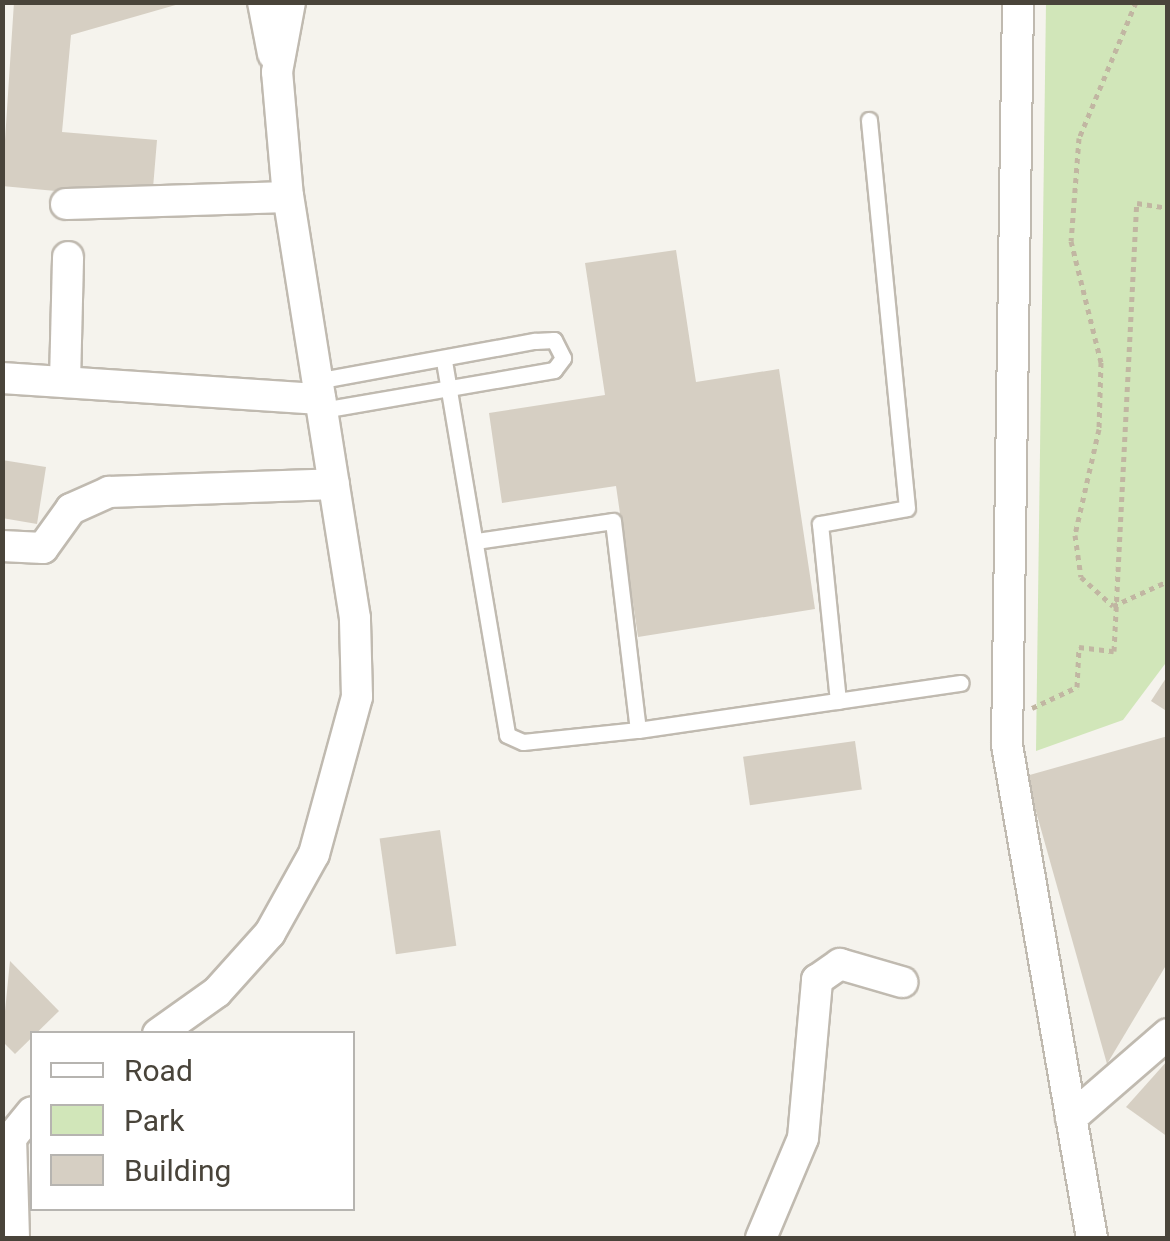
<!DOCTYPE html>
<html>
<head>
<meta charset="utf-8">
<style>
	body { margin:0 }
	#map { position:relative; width:1170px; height:1241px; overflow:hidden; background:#f5f3ed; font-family:Roboto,sans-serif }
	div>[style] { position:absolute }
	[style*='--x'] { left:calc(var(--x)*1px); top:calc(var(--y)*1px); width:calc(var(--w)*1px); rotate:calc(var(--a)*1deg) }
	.green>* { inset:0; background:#d1e6b9 }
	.building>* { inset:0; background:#d6cfc3; transform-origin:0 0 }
	.path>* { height:5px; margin-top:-2.5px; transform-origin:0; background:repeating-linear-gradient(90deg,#c1b6a2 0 5px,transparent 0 10px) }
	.roads { filter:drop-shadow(2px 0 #c0bab0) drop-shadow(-2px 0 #c0bab0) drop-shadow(0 2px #c0bab0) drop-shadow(0 -2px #c0bab0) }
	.lane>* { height:15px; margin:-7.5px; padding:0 7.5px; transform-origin:7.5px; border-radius:7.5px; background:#fff }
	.street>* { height:30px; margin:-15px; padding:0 15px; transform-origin:15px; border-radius:15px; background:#fff }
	span { translate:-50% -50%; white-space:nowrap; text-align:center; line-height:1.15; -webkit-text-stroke:8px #fff; paint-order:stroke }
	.frame { position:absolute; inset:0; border:5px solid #49443a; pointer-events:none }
	.legend { position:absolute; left:30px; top:1031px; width:325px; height:180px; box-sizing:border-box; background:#fff; border:2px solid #b6b4b0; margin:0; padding:12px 18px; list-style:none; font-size:30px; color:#49443a }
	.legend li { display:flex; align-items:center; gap:20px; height:50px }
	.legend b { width:50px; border:2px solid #b6b4b0 }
</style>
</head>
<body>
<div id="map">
	<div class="green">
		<i style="clip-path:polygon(1046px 3px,1167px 3px,1168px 660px,1123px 720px,1036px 751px)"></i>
	</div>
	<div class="building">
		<i style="clip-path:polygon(14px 2px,186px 2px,71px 35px,62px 132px,157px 140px,152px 200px,2px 186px)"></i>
		<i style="clip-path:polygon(676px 250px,696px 382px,779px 369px,815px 609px,638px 637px,616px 486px,502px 503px,489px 413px,605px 395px,585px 263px)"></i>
		<i style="clip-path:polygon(2px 460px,46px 467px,37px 524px,2px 518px)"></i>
		<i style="clip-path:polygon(1168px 675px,1168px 712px,1151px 701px)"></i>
		<i style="clip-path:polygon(1168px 736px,1168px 962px,1107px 1064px,1026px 776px)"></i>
		<i style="left:855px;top:741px;width:49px;height:113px;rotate:82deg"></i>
		<i style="left:440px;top:830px;width:117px;height:61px;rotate:82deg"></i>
		<i style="clip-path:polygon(10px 961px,59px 1011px,15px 1054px,2px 1041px)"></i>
		<i style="clip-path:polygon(1168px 1060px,1168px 1137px,1126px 1107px)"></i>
	</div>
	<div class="path">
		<i style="--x:1136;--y:2;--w:147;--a:112.7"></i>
		<i style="--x:1079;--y:138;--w:103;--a:94.4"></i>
		<i style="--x:1071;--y:241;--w:125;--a:76.1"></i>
		<i style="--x:1101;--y:362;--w:67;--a:91.7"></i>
		<i style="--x:1099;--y:429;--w:109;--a:102.8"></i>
		<i style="--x:1075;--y:535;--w:42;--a:81.9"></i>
		<i style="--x:1081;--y:577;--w:43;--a:42.2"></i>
		<i style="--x:1113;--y:606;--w:60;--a:-24.4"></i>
		<i style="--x:1032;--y:708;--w:50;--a:-25"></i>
		<i style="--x:1077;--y:687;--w:40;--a:-87.1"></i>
		<i style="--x:1079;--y:647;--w:35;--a:7"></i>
		<i style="--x:1114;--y:651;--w:449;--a:-87.1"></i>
		<i style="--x:1137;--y:203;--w:31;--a:9"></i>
	</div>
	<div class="roads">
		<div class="lane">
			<i style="--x:444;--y:361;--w:379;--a:80.4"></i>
			<i style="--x:507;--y:735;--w:17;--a:24"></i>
			<i style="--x:523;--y:742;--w:116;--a:-6"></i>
			<i style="--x:638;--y:730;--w:326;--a:-8.3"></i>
			<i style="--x:316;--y:381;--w:223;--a:-10.4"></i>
			<i style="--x:535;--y:341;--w:19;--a:-3"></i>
			<i style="--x:554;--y:340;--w:20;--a:63"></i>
			<i style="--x:563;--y:358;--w:15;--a:127"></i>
			<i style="--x:554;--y:370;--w:235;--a:170.2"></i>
			<i style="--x:476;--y:541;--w:138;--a:-8.3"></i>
			<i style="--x:613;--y:521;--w:210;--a:83.2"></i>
			<i style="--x:838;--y:701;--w:178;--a:-95.8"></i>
			<i style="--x:820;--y:524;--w:88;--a:-10.4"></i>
			<i style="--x:907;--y:508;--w:390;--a:-95.6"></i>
		</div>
		<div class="street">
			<i style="--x:263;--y:2;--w:53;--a:79.1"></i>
			<i style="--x:1018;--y:2;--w:743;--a:90.85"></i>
			<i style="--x:1007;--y:745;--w:500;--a:80.22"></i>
			<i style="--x:66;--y:204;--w:222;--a:-1.8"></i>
			<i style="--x:2;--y:378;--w:319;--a:3.8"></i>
			<i style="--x:65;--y:382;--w:125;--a:-88.6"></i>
			<i style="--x:2;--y:546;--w:41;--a:2.8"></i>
			<i style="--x:43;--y:548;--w:48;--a:-54.3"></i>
			<i style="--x:71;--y:509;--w:42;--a:-24.1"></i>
			<i style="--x:109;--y:492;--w:225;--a:-2"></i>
			<i style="--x:158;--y:1034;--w:72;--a:-35.4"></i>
			<i style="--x:217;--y:992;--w:79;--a:-48.1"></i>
			<i style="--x:270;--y:933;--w:90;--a:-60.9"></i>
			<i style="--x:314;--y:854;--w:163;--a:-74.7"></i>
			<i style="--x:357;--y:697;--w:79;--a:-91.5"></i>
			<i style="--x:355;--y:618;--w:426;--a:-99"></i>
			<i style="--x:288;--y:197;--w:125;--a:-95"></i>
			<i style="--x:277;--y:72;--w:71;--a:-79.5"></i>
			<i style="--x:1071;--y:1118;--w:128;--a:-40.9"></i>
			<i style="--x:14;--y:1238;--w:100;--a:-91.7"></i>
			<i style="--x:11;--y:1138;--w:33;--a:-51"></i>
			<i style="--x:761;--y:1238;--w:108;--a:-67.2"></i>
			<i style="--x:803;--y:1138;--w:159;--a:-84.9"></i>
			<i style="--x:817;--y:980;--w:28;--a:-35"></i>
			<i style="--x:840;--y:964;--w:65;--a:16.2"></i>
		</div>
	</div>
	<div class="frame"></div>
	<ul class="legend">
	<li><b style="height:12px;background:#fff"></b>Road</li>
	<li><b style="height:28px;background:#d1e6b9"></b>Park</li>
	<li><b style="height:28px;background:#d6cfc3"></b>Building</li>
	</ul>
</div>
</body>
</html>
